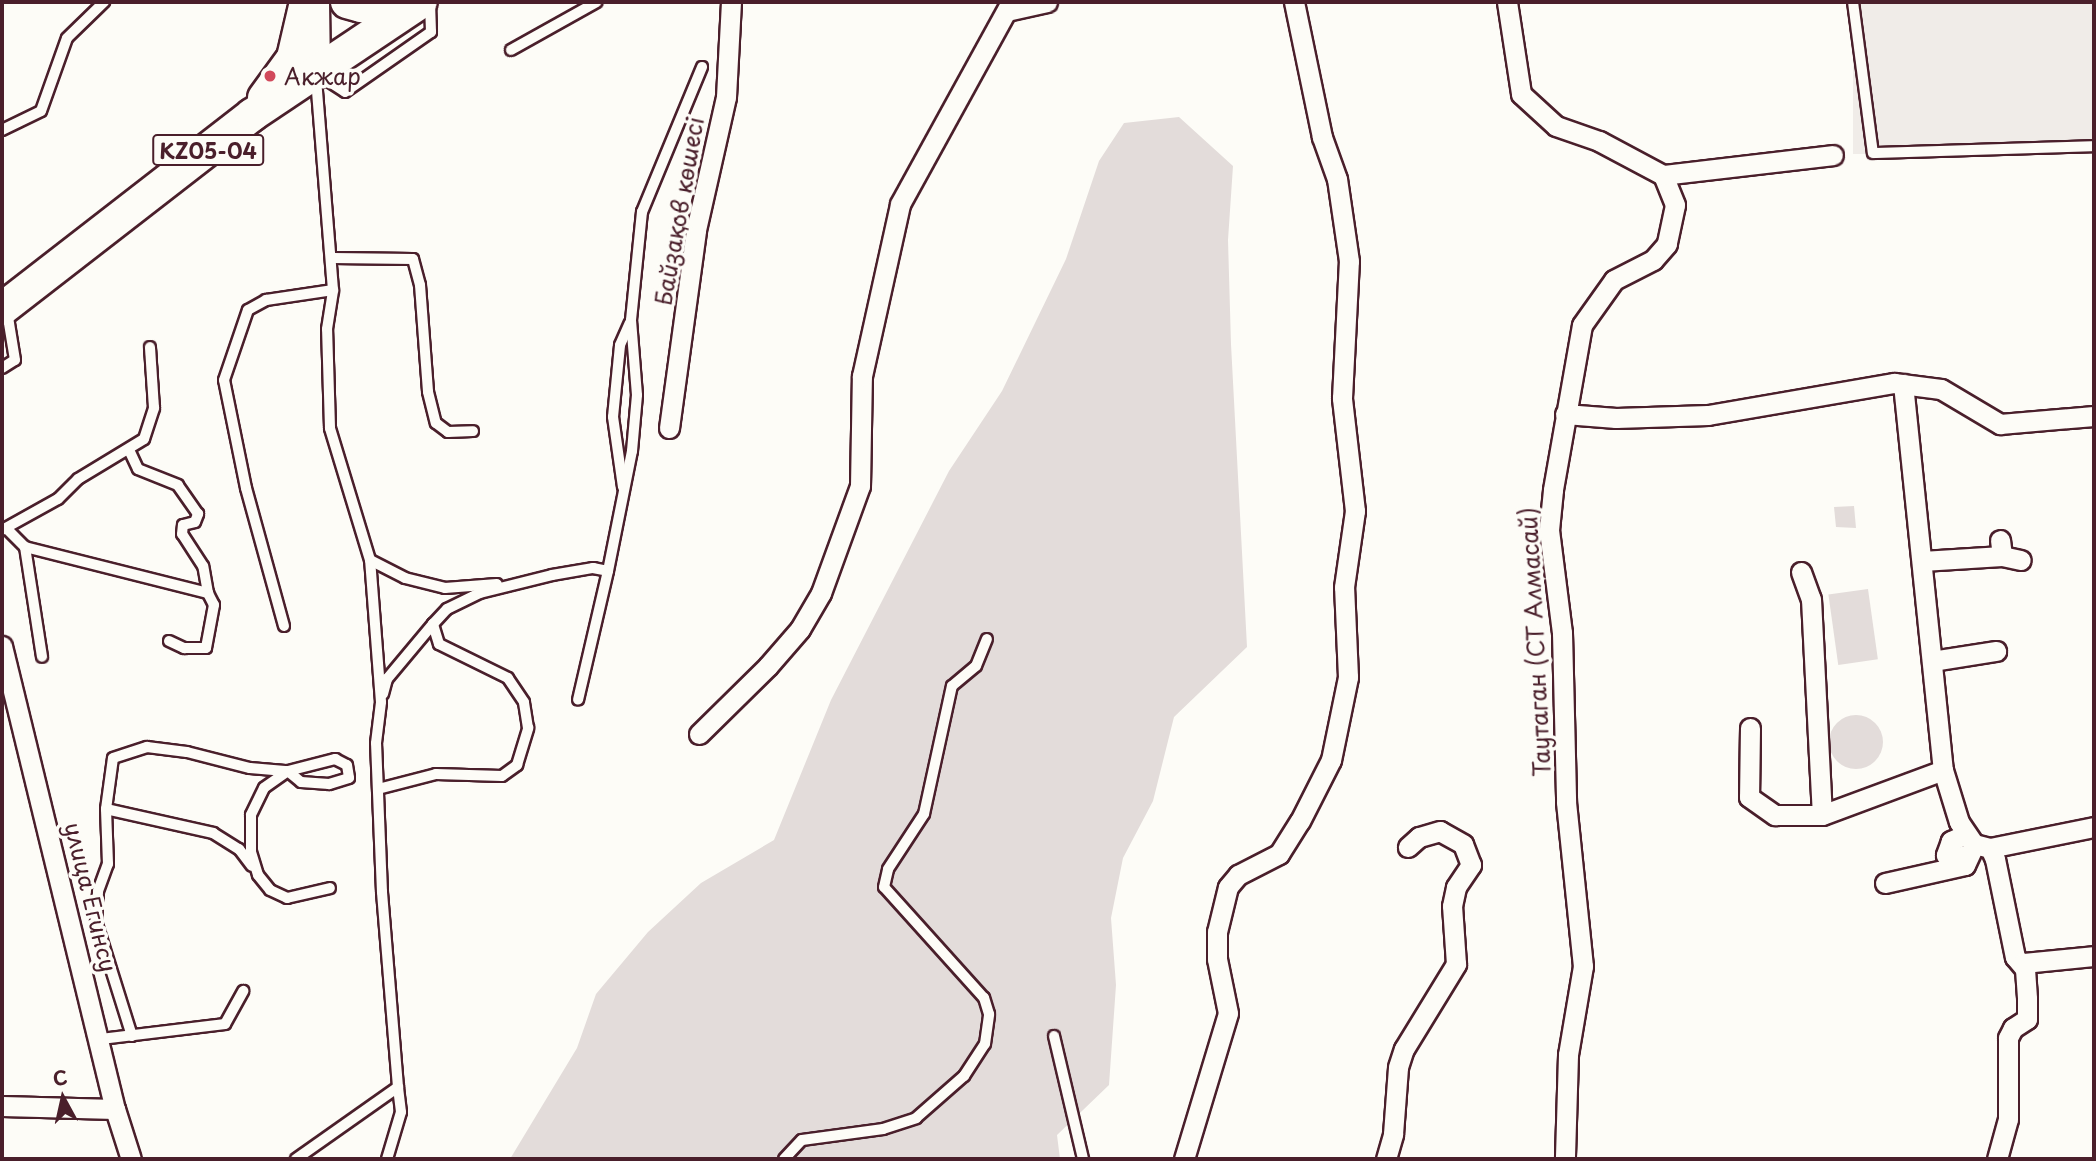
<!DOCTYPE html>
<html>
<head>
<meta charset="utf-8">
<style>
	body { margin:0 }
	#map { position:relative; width:2096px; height:1161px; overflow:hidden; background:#fdfcf7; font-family:"Playpen Sans",sans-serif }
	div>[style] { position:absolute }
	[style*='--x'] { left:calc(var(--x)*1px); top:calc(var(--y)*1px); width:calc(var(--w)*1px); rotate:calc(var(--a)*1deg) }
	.built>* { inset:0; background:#f0ece8; transform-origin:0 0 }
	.green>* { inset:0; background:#e3dcda; transform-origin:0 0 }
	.round { border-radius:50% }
	.roads { filter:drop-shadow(2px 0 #4a1f2b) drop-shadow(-2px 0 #4a1f2b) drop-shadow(0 2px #4a1f2b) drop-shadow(0 -2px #4a1f2b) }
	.service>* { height:10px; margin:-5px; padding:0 5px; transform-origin:5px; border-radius:5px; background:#fdfcf7 }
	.minor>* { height:19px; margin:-9.5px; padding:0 9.5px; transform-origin:9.5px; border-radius:9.5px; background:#fdfcf7 }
	.secondary>* { height:28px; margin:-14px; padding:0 14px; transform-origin:14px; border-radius:14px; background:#fdfcf7 }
	.primary>* { height:32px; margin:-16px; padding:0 16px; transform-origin:16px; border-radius:16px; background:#fdfcf7 }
	.dots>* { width:19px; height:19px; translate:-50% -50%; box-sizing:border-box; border:4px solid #fdfcf7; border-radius:50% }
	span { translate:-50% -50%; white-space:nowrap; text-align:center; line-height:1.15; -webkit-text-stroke:7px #fdfcf7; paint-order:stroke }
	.shield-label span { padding:2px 5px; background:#fdfcf7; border:2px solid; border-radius:5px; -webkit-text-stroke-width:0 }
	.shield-label { font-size:21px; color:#4a1f2b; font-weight:700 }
	.poi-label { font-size:23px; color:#4a1f2b }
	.left { translate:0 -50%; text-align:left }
	.street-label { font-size:23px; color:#4a1f2b }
	.frame { position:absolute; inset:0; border:4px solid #4a1f2b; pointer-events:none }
	.north { position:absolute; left:28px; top:1063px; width:70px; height:70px; -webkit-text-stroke:5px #fdfcf7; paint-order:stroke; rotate:352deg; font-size:19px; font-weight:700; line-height:28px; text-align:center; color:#4a1f2b }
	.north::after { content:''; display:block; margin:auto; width:24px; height:32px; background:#4a1f2b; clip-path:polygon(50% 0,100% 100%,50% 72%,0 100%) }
</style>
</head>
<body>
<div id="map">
	<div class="built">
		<i style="left:1853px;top:2px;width:241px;height:152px"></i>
	</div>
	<div class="green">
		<i style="clip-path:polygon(1179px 117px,1233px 166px,1228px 240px,1231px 344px,1247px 647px,1174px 717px,1153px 801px,1123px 858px,1111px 918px,1116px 985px,1109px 1085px,1057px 1135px,1060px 1159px,510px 1159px,577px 1048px,596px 994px,648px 932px,701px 883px,774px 840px,831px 700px,949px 471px,1002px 391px,1066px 259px,1099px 161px,1124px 123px)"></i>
		<i style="clip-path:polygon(1854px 506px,1856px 528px,1836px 527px,1834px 507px)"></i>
		<i style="left:1868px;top:589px;width:71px;height:40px;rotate:82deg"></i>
		<i class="round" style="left:1829px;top:715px;width:54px;height:54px"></i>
	</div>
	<div class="roads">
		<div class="service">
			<i style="--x:1853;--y:2;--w:152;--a:82.5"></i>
			<i style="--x:1873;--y:153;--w:221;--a:-1.8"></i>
			<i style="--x:511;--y:50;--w:98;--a:-29.2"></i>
			<i style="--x:319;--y:75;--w:31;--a:33"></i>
			<i style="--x:345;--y:92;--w:105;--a:-34.9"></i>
			<i style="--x:431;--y:32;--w:30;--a:-92"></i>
			<i style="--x:2;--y:130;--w:43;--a:-26"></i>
			<i style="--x:41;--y:111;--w:77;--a:-70.4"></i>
			<i style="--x:67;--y:38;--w:52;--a:-44.2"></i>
			<i style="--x:333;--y:258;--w:80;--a:0.7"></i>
			<i style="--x:413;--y:259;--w:27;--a:75"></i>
			<i style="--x:420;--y:285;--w:107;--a:85.7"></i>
			<i style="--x:428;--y:392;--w:32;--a:76"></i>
			<i style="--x:436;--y:423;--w:15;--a:37"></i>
			<i style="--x:448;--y:432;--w:25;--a:-2"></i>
			<i style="--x:2;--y:368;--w:15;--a:-32"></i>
			<i style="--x:15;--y:360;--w:50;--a:-99.3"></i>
			<i style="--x:623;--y:487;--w:71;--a:-98.1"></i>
			<i style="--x:613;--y:417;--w:72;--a:-84.4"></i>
			<i style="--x:620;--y:345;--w:24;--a:-66"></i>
			<i style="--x:7;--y:529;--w:25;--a:45"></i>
			<i style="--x:25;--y:547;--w:189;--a:14.1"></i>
			<i style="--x:208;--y:593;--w:27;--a:-100"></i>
			<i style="--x:203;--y:566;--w:38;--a:-123"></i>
			<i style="--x:182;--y:534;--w:9;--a:-84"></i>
			<i style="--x:183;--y:525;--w:12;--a:-14"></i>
			<i style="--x:195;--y:522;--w:9;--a:-69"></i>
			<i style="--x:198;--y:514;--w:35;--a:-125"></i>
			<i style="--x:178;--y:485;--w:43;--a:-158.2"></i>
			<i style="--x:138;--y:469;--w:19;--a:-115"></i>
			<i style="--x:2;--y:530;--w:64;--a:-29"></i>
			<i style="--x:58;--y:499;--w:28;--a:-45"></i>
			<i style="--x:78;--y:479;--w:77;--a:-31.2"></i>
			<i style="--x:144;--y:439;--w:33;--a:-72"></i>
			<i style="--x:154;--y:408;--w:61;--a:-93.8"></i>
			<i style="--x:25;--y:547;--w:111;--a:81.2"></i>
			<i style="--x:370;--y:560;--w:39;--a:27"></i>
			<i style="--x:405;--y:578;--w:41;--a:14"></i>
			<i style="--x:445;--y:588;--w:52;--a:-4.4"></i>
			<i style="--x:608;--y:571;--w:122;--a:-78.7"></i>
			<i style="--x:632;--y:451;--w:56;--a:-84.9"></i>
			<i style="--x:637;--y:395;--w:75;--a:-94.6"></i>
			<i style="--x:631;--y:320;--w:109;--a:-84.2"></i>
			<i style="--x:642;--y:212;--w:157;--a:-67.5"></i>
			<i style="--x:284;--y:626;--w:143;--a:-105.4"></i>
			<i style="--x:246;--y:488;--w:110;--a:-101.5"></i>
			<i style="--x:224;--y:380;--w:74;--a:-71.1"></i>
			<i style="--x:248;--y:310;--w:21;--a:-29"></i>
			<i style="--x:266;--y:300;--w:68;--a:-8.5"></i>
			<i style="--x:333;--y:290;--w:214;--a:-94.6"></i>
			<i style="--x:169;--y:641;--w:17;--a:25"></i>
			<i style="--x:184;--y:648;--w:22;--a:0"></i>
			<i style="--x:206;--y:648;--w:44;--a:-79.5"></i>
			<i style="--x:214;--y:605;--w:13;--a:-117"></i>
			<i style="--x:383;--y:694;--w:16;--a:-75"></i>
			<i style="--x:387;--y:679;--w:72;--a:-50.1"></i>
			<i style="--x:378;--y:789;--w:60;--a:-14.5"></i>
			<i style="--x:436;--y:774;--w:66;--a:1.7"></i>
			<i style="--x:502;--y:776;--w:19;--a:-36"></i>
			<i style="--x:517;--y:765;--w:39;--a:-73"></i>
			<i style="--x:528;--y:728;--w:26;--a:-99"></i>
			<i style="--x:524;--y:702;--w:29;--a:-124"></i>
			<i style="--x:508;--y:678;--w:77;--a:-153.8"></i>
			<i style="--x:439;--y:644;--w:21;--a:-107"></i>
			<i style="--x:433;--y:624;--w:21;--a:-47"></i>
			<i style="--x:447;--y:609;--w:37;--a:-26"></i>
			<i style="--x:480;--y:593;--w:74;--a:-14"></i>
			<i style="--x:552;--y:575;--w:42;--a:-9.7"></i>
			<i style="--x:593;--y:568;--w:15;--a:11"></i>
			<i style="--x:608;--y:571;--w:132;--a:103.1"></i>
			<i style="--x:106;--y:809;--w:110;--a:12.6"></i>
			<i style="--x:213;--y:833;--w:31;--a:32"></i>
			<i style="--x:239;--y:849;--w:21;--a:53"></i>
			<i style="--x:132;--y:1036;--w:121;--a:-107.4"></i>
			<i style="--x:96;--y:921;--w:30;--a:-86"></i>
			<i style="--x:98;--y:891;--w:29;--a:-70"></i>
			<i style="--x:108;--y:864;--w:55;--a:-92.1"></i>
			<i style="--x:106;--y:809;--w:51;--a:-82.2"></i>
			<i style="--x:113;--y:758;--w:36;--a:-18"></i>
			<i style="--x:147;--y:747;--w:40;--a:7.1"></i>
			<i style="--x:187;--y:752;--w:65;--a:14.3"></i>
			<i style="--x:250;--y:768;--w:38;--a:5"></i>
			<i style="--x:288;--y:771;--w:49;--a:-14.3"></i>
			<i style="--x:335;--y:759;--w:13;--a:27"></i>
			<i style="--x:347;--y:765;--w:13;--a:81"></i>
			<i style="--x:349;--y:778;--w:21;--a:163"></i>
			<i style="--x:329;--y:784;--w:28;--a:-176"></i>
			<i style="--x:301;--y:782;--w:17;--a:-140"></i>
			<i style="--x:288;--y:771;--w:29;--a:145"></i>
			<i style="--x:264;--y:788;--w:30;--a:116"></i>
			<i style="--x:251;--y:815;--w:37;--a:90"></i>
			<i style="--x:251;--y:852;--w:24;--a:73"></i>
			<i style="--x:258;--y:875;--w:19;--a:51"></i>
			<i style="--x:270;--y:890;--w:19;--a:25"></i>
			<i style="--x:287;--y:898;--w:44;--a:-13.1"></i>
			<i style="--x:1054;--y:1036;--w:126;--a:76.7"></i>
			<i style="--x:101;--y:1039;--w:125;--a:-6.9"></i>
			<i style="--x:225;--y:1024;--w:38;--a:-61"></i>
			<i style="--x:296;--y:1159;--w:125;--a:-35.2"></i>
			<i style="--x:398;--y:1087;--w:196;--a:-94.7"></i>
			<i style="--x:382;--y:892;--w:149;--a:-92.3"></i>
			<i style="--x:376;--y:743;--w:41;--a:-83"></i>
			<i style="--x:381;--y:702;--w:142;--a:-94.4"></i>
			<i style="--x:370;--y:560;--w:138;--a:-106.9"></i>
			<i style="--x:330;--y:428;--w:99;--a:-91.7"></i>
			<i style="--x:327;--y:329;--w:39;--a:-81"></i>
			<i style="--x:387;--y:1159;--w:49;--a:-73.4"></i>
			<i style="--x:401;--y:1112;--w:25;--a:-97"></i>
			<i style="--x:784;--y:1159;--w:26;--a:-47"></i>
			<i style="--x:802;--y:1140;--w:82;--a:-7.7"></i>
			<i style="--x:883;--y:1129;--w:35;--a:-18"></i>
			<i style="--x:916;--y:1118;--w:64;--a:-41.2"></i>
			<i style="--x:964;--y:1076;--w:38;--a:-57"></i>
			<i style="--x:985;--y:1044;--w:30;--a:-82"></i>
			<i style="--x:989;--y:1014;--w:17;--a:-107"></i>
			<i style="--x:984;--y:998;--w:149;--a:-132"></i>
			<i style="--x:884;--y:887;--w:18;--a:-77"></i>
			<i style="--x:888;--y:869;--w:66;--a:-56.8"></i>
			<i style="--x:924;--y:814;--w:131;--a:-77.7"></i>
			<i style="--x:952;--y:686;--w:31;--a:-40"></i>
			<i style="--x:976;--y:666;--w:29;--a:-68"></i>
		</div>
		<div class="minor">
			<i style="--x:1507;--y:2;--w:93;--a:81.3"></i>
			<i style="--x:1521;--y:94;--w:47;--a:42.4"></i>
			<i style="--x:1556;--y:126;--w:46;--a:19.2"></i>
			<i style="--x:1599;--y:141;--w:72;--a:28"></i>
			<i style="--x:1663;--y:175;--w:32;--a:68"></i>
			<i style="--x:1675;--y:205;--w:40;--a:102"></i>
			<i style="--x:1667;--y:244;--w:21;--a:131"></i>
			<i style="--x:1653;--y:260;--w:44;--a:152.9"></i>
			<i style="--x:1614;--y:280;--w:55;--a:125.4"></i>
			<i style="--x:1582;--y:325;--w:168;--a:100"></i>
			<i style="--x:1553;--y:490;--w:40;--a:95.7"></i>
			<i style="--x:1549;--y:530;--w:104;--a:82.8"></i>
			<i style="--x:1562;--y:633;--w:169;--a:88.6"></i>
			<i style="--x:1566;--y:802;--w:165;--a:84.1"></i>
			<i style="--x:1583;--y:966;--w:90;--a:99.6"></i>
			<i style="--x:1568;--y:1055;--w:104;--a:91.7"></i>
			<i style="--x:1007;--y:11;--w:41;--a:-12.7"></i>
			<i style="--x:1663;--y:175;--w:171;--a:-6.7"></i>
			<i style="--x:1903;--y:384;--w:388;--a:84.1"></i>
			<i style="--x:1565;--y:414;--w:51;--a:4.5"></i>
			<i style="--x:1616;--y:418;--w:92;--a:-1.9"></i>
			<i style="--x:1708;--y:415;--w:189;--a:-9.8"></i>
			<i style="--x:1894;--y:383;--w:47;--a:7.3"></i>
			<i style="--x:1941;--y:389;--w:69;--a:30.7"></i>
			<i style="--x:2000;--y:424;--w:94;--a:-4.9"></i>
			<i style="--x:669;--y:428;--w:200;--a:-82.2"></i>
			<i style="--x:696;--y:230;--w:136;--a:-77.3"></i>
			<i style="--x:726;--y:97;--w:95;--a:-87"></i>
			<i style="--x:2002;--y:556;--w:19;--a:12"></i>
			<i style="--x:1922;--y:561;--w:80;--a:-3.6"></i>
			<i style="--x:2002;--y:556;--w:16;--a:-97"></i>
			<i style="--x:1801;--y:572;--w:29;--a:70"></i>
			<i style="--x:1811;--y:599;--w:216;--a:87.1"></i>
			<i style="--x:1822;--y:815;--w:129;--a:-20.4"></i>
			<i style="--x:1943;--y:770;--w:54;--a:72.9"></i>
			<i style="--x:1959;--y:822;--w:27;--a:56"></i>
			<i style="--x:1974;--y:844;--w:16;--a:14"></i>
			<i style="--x:1990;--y:848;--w:12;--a:66"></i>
			<i style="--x:1995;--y:859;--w:100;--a:78.5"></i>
			<i style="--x:2015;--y:957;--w:16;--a:50"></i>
			<i style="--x:2025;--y:969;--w:30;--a:86"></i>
			<i style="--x:2027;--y:999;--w:20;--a:90"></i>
			<i style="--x:2027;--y:1019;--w:17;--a:147"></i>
			<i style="--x:2013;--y:1028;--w:11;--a:117"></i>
			<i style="--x:2008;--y:1038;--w:81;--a:90"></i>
			<i style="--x:2008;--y:1119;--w:41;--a:105.4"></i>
			<i style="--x:2;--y:646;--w:477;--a:76.3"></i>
			<i style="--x:115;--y:1109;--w:52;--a:72.3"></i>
			<i style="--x:1932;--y:661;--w:65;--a:-8.9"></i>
			<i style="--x:1750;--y:728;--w:69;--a:90.8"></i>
			<i style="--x:1749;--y:797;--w:32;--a:35"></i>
			<i style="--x:1775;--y:815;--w:47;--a:0"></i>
			<i style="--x:699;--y:734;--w:97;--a:-44.6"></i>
			<i style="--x:768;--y:666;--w:49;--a:-49.1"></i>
			<i style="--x:800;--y:629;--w:42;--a:-59.7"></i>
			<i style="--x:821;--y:593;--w:114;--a:-70"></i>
			<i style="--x:860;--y:486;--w:110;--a:-89"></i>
			<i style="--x:862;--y:376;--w:176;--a:-77.5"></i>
			<i style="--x:900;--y:204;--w:230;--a:-61.2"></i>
			<i style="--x:1966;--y:834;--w:17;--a:155"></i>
			<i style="--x:1951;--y:841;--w:15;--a:110"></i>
			<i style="--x:1946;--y:855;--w:6;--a:39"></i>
			<i style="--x:1951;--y:859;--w:19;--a:-16"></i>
			<i style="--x:1990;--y:848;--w:106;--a:-11.4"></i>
			<i style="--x:1885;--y:883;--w:82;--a:-12.7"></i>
			<i style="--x:1965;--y:865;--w:17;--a:-65"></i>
			<i style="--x:2023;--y:963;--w:71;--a:-5.6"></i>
			<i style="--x:2;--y:1106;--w:113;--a:1.5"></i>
			<i style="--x:1184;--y:1159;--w:152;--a:-73.2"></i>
			<i style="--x:1228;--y:1013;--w:55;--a:-101.5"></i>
			<i style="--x:1217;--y:959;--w:27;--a:-90"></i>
			<i style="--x:1217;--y:932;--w:46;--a:-76.3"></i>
			<i style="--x:1228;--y:887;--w:16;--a:-50"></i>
			<i style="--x:1238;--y:875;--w:46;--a:-27.1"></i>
			<i style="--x:1279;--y:854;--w:39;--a:-58"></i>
			<i style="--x:1300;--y:821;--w:68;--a:-63.1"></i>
			<i style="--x:1331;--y:760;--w:85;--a:-78.4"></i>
			<i style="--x:1348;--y:677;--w:90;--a:-92.5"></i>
			<i style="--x:1344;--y:587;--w:77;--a:-81.8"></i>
			<i style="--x:1355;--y:511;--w:114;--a:-96.6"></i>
			<i style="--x:1342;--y:398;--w:137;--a:-87.1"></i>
			<i style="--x:1349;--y:261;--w:83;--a:-98.3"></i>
			<i style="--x:1337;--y:179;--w:45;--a:-109.7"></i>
			<i style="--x:1322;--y:137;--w:138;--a:-101.7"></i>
			<i style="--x:1386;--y:1159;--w:26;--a:-74"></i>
			<i style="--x:1393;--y:1134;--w:67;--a:-85.7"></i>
			<i style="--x:1398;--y:1067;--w:19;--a:-72"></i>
			<i style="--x:1404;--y:1049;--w:100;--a:-58.5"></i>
			<i style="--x:1456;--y:964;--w:58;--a:-93.9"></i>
			<i style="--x:1452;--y:906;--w:19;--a:-78"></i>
			<i style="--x:1456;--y:887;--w:27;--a:-56"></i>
			<i style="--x:1471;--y:865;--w:22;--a:-111"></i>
			<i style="--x:1463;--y:844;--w:26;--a:-151"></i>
			<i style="--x:1440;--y:831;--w:22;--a:164"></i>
			<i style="--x:1419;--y:837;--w:15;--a:138"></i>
		</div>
		<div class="secondary">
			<i style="--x:315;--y:2;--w:71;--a:89.2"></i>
		</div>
		<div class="primary">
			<i style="--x:347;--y:2;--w:15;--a:16"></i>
			<i style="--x:361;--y:6;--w:29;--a:-8"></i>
			<i style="--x:264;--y:98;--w:49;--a:-54.1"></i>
			<i style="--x:293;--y:58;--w:57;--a:-76.9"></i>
			<i style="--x:2;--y:309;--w:316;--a:-37.8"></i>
			<i style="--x:252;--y:115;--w:203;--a:-33.8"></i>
		</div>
	</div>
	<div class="dots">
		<i style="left:270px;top:76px;background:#d1495b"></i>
	</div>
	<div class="shield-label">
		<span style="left:208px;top:150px">KZ05-04</span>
	</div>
	<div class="poi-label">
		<span class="left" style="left:284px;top:76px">Акжар</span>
	</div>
	<div class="street-label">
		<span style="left:679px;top:211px;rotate:-80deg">Байзақов көшесі</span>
		<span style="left:1535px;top:642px;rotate:-93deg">Таутаган (СТ Алмасай)</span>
		<span style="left:91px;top:897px;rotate:76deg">улица Егинсу</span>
	</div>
	<div class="frame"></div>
	<div class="north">С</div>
</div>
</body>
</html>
